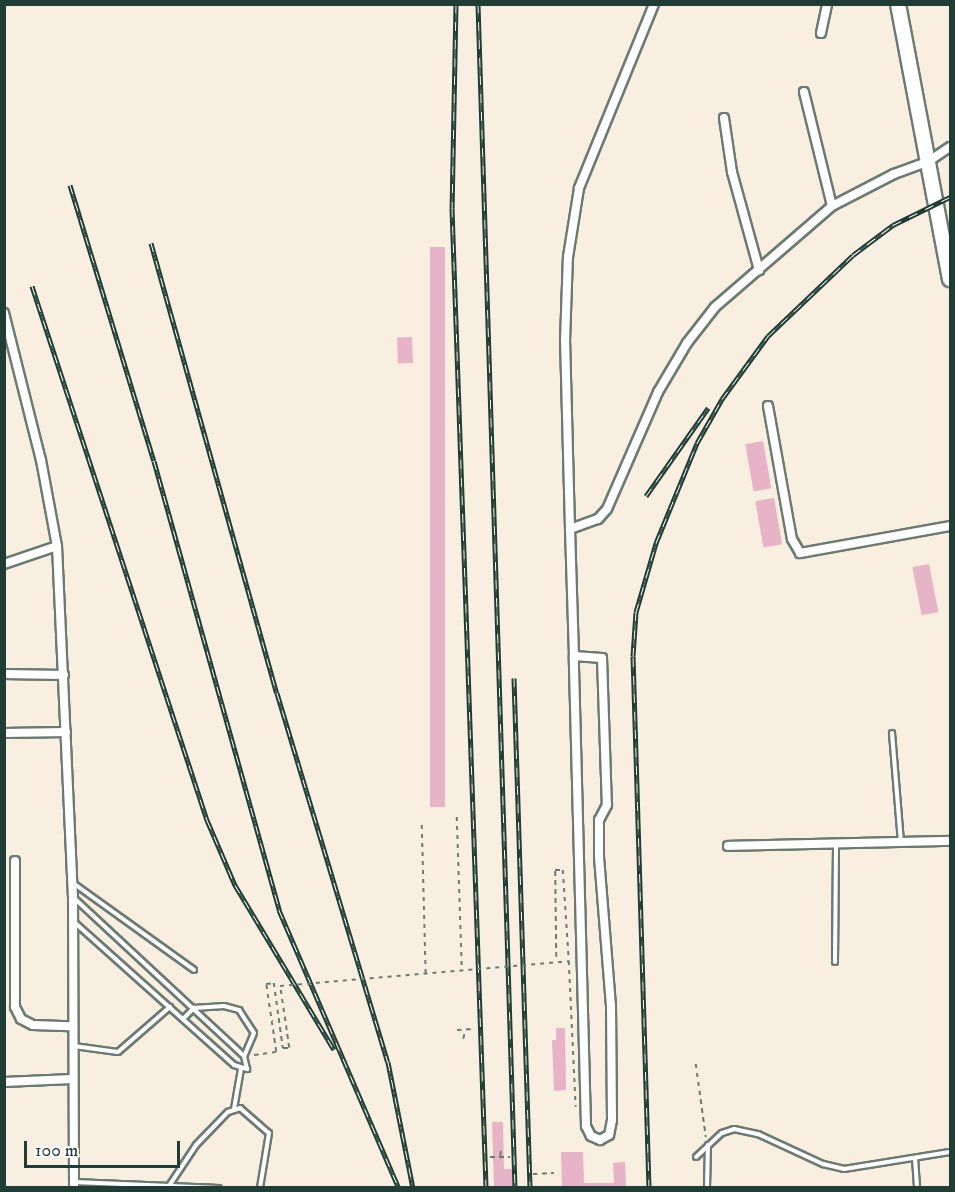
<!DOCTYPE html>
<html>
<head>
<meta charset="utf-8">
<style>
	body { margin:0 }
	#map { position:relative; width:955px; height:1192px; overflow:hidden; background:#f9efe1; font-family:"IM FELL DW Pica",serif }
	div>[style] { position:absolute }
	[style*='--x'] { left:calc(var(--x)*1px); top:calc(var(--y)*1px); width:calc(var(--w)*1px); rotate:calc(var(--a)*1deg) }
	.building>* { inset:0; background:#e6b3c7; transform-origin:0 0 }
	.path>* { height:1.5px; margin-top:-0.75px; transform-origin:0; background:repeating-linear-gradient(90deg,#6b7b71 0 4.5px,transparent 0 9px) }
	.roads { filter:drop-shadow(2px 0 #6b7b71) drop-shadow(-2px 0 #6b7b71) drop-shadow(0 2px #6b7b71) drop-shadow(0 -2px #6b7b71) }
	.service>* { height:4px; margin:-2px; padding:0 2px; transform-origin:2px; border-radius:2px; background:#fff }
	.minor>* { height:8px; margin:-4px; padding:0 4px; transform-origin:4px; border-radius:4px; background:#fff }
	.trunk>* { height:14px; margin:-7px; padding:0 7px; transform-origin:7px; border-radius:7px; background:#fff }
	.rail>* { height:5px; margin-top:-2.5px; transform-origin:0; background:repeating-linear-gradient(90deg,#fff 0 9px,#1f3d34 0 18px); box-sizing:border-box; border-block:2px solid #1f3d34 }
	.path-bridge>* { height:1.5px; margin-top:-0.75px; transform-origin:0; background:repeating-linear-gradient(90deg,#6b7b71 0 4.5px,transparent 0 9px) }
	span { translate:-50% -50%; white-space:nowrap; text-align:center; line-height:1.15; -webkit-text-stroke:4.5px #fff; paint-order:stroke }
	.frame { position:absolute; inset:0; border:6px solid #1f3d34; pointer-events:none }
	.scale { position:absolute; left:24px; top:1141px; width:156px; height:27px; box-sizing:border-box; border:3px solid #1f3d34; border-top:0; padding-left:8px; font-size:18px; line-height:21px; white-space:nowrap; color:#1f3d34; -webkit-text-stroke:4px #fff; paint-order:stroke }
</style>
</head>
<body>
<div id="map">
	<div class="building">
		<i style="left:430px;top:247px;width:15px;height:560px"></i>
		<i style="left:412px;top:337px;width:26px;height:15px;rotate:88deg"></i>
		<i style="left:763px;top:441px;width:48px;height:18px;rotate:80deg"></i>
		<i style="left:774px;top:498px;width:47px;height:19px;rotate:80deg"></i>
		<i style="left:929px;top:564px;width:49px;height:17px;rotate:79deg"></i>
		<i style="clip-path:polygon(556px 1028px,565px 1028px,566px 1090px,554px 1091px,552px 1040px,556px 1040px)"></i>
		<i style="clip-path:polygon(492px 1122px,503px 1122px,504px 1169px,512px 1169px,513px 1188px,494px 1188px)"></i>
		<i style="clip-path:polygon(561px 1152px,583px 1152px,584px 1183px,614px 1183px,613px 1163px,625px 1162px,626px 1188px,562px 1188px)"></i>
	</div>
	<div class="path">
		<i style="--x:457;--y:817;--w:153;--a:88.1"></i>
		<i style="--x:422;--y:825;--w:148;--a:88.5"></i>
		<i style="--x:556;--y:957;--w:87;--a:-90.7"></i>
		<i style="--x:555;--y:870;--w:8;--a:0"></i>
		<i style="--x:563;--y:870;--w:91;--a:86.2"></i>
		<i style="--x:457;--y:1030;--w:15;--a:-4"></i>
		<i style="--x:463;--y:1039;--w:8;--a:-76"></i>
		<i style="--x:254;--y:1055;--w:22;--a:-8"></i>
		<i style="--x:276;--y:1052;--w:69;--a:-98.4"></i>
		<i style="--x:266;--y:984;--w:8;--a:-7"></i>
		<i style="--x:274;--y:983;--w:66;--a:82.1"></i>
		<i style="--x:283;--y:1048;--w:6;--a:0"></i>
		<i style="--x:289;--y:1048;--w:63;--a:-98.3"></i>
		<i style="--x:696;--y:1064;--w:74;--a:82.2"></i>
		<i style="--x:500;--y:1156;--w:7;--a:-82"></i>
		<i style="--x:490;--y:1157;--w:20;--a:0"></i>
		<i style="--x:533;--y:1174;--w:21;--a:-3"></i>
	</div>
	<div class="roads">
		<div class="service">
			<i style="--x:892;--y:733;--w:109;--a:85.3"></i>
			<i style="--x:73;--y:883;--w:149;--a:35.7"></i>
			<i style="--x:73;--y:921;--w:216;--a:41.8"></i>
			<i style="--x:234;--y:1065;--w:14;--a:17"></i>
			<i style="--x:247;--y:1069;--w:13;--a:-103"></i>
			<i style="--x:244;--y:1056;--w:232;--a:-137.1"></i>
			<i style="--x:835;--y:962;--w:118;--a:-89.5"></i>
			<i style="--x:183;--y:1019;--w:16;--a:-45"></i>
			<i style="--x:194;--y:1008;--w:30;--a:-4"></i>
			<i style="--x:224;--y:1006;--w:16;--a:15"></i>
			<i style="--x:239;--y:1010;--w:27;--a:57"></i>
			<i style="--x:254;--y:1033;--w:25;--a:113"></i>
			<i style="--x:74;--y:1046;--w:44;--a:7.8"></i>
			<i style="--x:118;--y:1052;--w:69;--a:-40.9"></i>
			<i style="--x:234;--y:1109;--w:41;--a:-80.1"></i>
			<i style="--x:696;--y:1157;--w:35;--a:-43"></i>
			<i style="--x:722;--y:1133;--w:13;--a:-18"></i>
			<i style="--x:734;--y:1129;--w:25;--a:12"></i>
			<i style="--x:758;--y:1134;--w:72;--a:24.8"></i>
			<i style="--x:823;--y:1164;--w:22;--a:13"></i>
			<i style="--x:844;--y:1169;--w:107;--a:-9.1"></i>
			<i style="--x:915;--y:1158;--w:30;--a:86"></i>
			<i style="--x:74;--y:1182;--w:145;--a:2.4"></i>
			<i style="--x:169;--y:1186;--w:49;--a:-56.6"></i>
			<i style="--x:196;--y:1145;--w:46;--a:-45.9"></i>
			<i style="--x:228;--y:1112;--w:13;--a:-18"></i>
			<i style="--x:240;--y:1108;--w:38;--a:41"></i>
			<i style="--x:269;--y:1133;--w:56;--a:99.3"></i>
			<i style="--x:707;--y:1188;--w:43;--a:-88.7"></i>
		</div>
		<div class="minor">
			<i style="--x:821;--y:33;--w:30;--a:-78"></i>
			<i style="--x:804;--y:92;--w:117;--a:76.2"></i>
			<i style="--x:724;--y:118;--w:55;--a:81.6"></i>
			<i style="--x:732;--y:172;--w:102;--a:74.6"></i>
			<i style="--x:4;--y:313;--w:152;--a:75.9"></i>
			<i style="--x:41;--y:460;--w:87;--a:79.5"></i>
			<i style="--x:57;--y:546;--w:350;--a:87.4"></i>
			<i style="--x:73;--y:896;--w:292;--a:89.8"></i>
			<i style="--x:768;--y:406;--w:135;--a:79.8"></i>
			<i style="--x:792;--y:539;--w:16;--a:60"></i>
			<i style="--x:800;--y:553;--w:152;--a:-10.2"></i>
			<i style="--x:570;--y:529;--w:30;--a:-20"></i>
			<i style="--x:598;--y:519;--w:13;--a:-48"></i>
			<i style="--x:607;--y:509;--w:128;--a:-66.4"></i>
			<i style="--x:658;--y:392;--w:57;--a:-59.4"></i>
			<i style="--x:687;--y:343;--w:46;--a:-52.1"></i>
			<i style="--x:715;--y:307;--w:155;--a:-40.8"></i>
			<i style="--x:832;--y:206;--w:70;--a:-27.3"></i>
			<i style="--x:894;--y:174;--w:37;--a:-20"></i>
			<i style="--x:929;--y:161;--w:25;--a:-34"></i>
			<i style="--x:4;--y:564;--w:56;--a:-18.8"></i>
			<i style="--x:574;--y:656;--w:28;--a:4"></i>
			<i style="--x:602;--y:658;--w:147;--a:88.1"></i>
			<i style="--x:607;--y:805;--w:17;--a:118"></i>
			<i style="--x:599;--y:820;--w:37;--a:90"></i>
			<i style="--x:599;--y:857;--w:148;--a:85.4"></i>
			<i style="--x:611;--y:1005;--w:115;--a:89.5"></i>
			<i style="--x:612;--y:1120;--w:15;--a:101"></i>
			<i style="--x:609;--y:1135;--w:10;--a:151"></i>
			<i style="--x:600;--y:1140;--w:10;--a:-156"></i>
			<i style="--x:591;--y:1136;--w:11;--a:-117"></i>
			<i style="--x:586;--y:1126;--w:470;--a:-91.5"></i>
			<i style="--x:574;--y:656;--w:127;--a:-91.8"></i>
			<i style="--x:570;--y:529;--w:188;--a:-91.5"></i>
			<i style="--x:565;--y:341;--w:84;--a:-88"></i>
			<i style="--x:568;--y:257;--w:70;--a:-80.9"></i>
			<i style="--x:579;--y:188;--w:199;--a:-67.8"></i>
			<i style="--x:4;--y:674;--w:60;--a:1"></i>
			<i style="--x:4;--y:733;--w:62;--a:-0.9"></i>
			<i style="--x:728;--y:846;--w:222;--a:-1.3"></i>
			<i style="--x:15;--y:861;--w:146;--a:90"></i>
			<i style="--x:15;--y:1007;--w:13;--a:63"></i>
			<i style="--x:21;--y:1019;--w:13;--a:27"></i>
			<i style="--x:33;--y:1025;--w:37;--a:2"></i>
			<i style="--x:4;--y:1082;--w:68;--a:-2.5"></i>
		</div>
		<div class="trunk">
			<i style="--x:898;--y:4;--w:280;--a:79.3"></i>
		</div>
	</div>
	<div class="rail">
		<i style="--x:456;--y:4;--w:204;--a:91.1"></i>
		<i style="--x:452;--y:208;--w:981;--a:88.01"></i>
		<i style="--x:478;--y:4;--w:1185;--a:88.21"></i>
		<i style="--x:70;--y:185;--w:288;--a:73.1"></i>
		<i style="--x:154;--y:461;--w:466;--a:74.4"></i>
		<i style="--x:279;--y:910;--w:303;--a:66.7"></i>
		<i style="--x:151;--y:243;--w:467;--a:74.4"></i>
		<i style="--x:277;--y:693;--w:385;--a:73.3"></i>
		<i style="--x:388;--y:1062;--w:128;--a:78.8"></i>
		<i style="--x:32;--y:286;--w:562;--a:71.86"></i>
		<i style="--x:207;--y:820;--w:71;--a:66.7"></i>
		<i style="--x:235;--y:885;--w:192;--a:59"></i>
		<i style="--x:646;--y:496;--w:108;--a:-54.8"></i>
		<i style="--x:514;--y:678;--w:510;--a:88.2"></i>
		<i style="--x:649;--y:1188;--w:532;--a:-91.72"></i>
		<i style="--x:633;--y:656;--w:44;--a:-86.1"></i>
		<i style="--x:636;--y:612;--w:72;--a:-73.8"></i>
		<i style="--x:656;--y:543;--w:108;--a:-67.7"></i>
		<i style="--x:697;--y:443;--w:51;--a:-60.4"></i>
		<i style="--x:722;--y:399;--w:78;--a:-53.9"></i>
		<i style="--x:768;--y:336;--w:117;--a:-43.6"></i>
		<i style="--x:853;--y:255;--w:50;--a:-36.9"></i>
		<i style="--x:893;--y:225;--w:64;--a:-26.2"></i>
	</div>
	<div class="path-bridge">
		<i style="--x:280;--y:986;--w:290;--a:-4.9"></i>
		<i style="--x:569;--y:961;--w:146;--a:87.3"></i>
	</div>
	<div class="frame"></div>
	<div class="scale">100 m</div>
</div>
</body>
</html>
